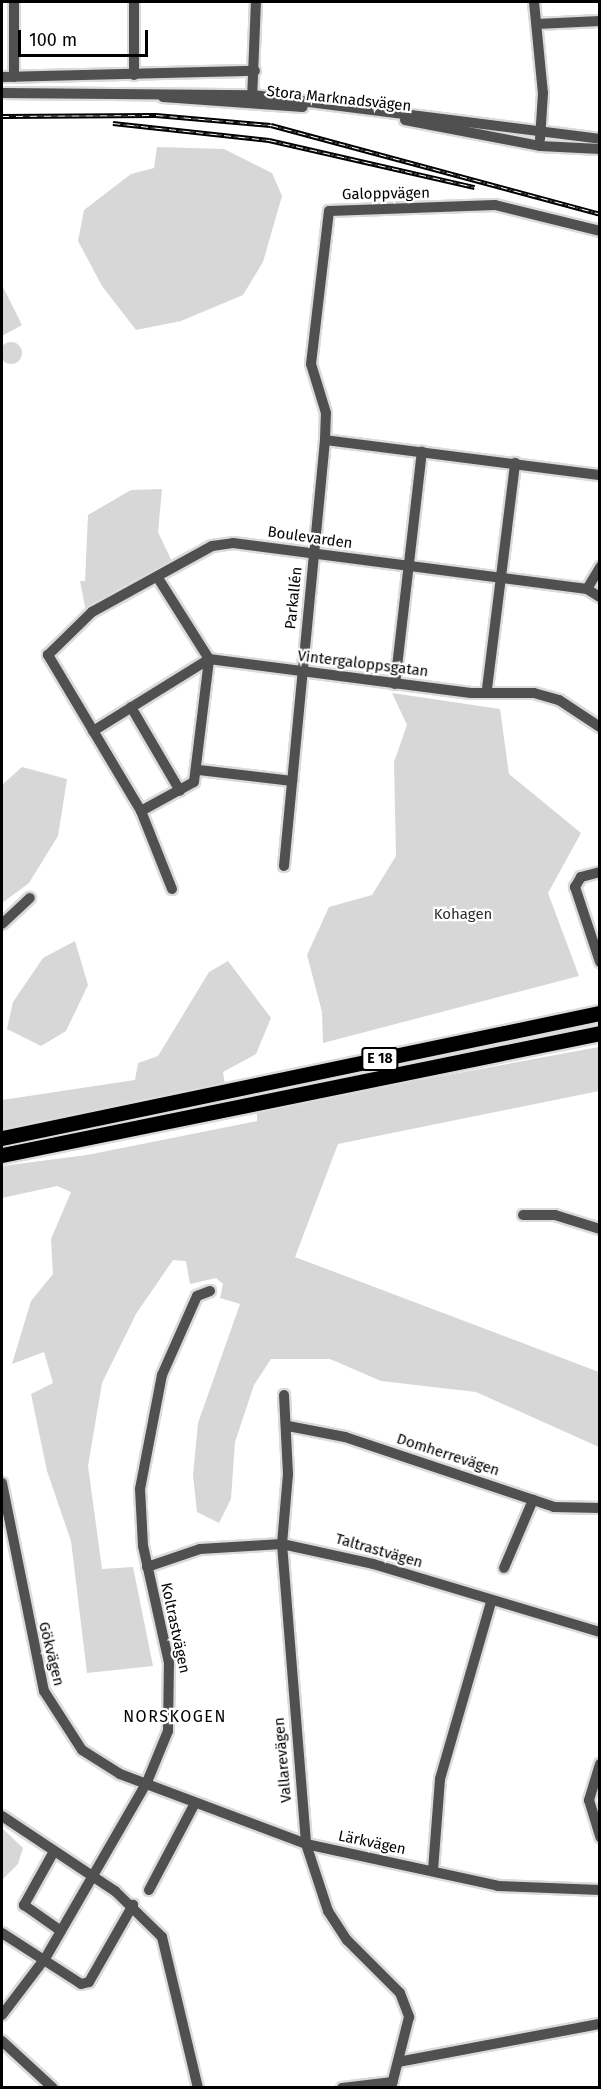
<!DOCTYPE html>
<html>
<head>
<meta charset="utf-8">
<style>
	body { margin:0 }
	#map { position:relative; width:601px; height:2089px; overflow:hidden; background:#fff; font-family:"Fira Sans",sans-serif }
	div>[style] { position:absolute }
	[style*='--x'] { left:calc(var(--x)*1px); top:calc(var(--y)*1px); width:calc(var(--w)*1px); rotate:calc(var(--a)*1deg) }
	.green>* { inset:0; background:#d7d7d7 }
	.round { border-radius:50% }
	.roads { filter:drop-shadow(2px 0 #dbdbdb) drop-shadow(-2px 0 #dbdbdb) drop-shadow(0 2px #dbdbdb) drop-shadow(0 -2px #dbdbdb) }
	.minor>* { height:10px; margin:-5px; padding:0 5px; transform-origin:5px; border-radius:5px; background:#505050 }
	.highway>* { height:15px; margin:-7.5px; padding:0 7.5px; transform-origin:7.5px; border-radius:7.5px; background:#000 }
	.rail>* { height:4.5px; margin-top:-2.25px; transform-origin:0; background:repeating-linear-gradient(90deg,#fff 0 7px,#000 0 14px); box-sizing:border-box; border-block:2px solid #000 }
	span { translate:-50% -50%; white-space:nowrap; text-align:center; line-height:1.15; -webkit-text-stroke:4.5px #fff; paint-order:stroke }
	.shield-label span { padding:2px 4px; background:#fff; border:2px solid; border-radius:4px; -webkit-text-stroke-width:0 }
	.shield-label { font-size:14px; color:#000; font-weight:700 }
	.street-label { font-size:15px; color:#000 }
	.park-label { font-size:15px; color:#2e2e2e }
	.neighbourhood-label { font-size:16px; color:#000; letter-spacing:1.5px }
	.frame { position:absolute; inset:0; border:3px solid #000; pointer-events:none }
	.scale { position:absolute; left:18px; top:30px; width:130px; height:27px; box-sizing:border-box; border:3px solid #000; border-top:0; padding-left:8px; font-size:18px; line-height:21px; white-space:nowrap; color:#000; -webkit-text-stroke:4px #fff; paint-order:stroke }
</style>
</head>
<body>
<div id="map">
	<div class="green">
		<i style="clip-path:polygon(157px 147px,224px 149px,272px 173px,282px 196px,263px 262px,243px 295px,181px 321px,136px 330px,102px 286px,78px 241px,84px 210px,131px 174px,154px 168px)"></i>
		<i style="clip-path:polygon(2px 285px,22px 325px,2px 336px)"></i>
		<i class="round" style="left:0;top:342px;width:22px;height:22px"></i>
		<i style="clip-path:polygon(162px 489px,158px 532px,175px 568px,92px 612px,85px 607px,80px 581px,85px 581px,88px 515px,131px 490px)"></i>
		<i style="clip-path:polygon(392px 693px,500px 709px,509px 774px,581px 833px,548px 893px,579px 976px,323px 1043px,322px 1012px,307px 955px,329px 907px,372px 895px,396px 856px,394px 762px,407px 725px)"></i>
		<i style="clip-path:polygon(22px 767px,67px 779px,58px 836px,29px 883px,2px 903px,3px 784px)"></i>
		<i style="clip-path:polygon(75px 941px,88px 985px,66px 1031px,41px 1046px,7px 1029px,13px 1002px,43px 958px)"></i>
		<i style="clip-path:polygon(228px 961px,271px 1018px,256px 1054px,223px 1072px,225px 1085px,2px 1130px,2px 1100px,135px 1080px,138px 1063px,158px 1056px,209px 972px)"></i>
		<i style="clip-path:polygon(599px 1047px,599px 1091px,338px 1144px,295px 1257px,599px 1372px,599px 1447px,476px 1392px,381px 1381px,330px 1359px,271px 1359px,254px 1385px,235px 1442px,231px 1499px,219px 1523px,197px 1512px,193px 1475px,198px 1423px,240px 1304px,220px 1298px,223px 1284px,216px 1278px,190px 1284px,186px 1261px,173px 1260px,136px 1314px,102px 1383px,88px 1466px,102px 1569px,133px 1567px,153px 1666px,87px 1673px,71px 1541px,47px 1471px,31px 1394px,53px 1383px,44px 1352px,12px 1364px,31px 1301px,53px 1274px,51px 1239px,71px 1192px,57px 1186px,2px 1198px,2px 1166px,87px 1155px,257px 1121px,257px 1110px)"></i>
		<i style="clip-path:polygon(2px 1828px,23px 1848px,18px 1864px,2px 1880px)"></i>
	</div>
	<div class="roads">
		<div class="minor">
			<i style="--x:134;--y:2;--w:73;--a:90"></i>
			<i style="--x:534;--y:2;--w:91;--a:84.4"></i>
			<i style="--x:543;--y:93;--w:46;--a:93.7"></i>
			<i style="--x:537;--y:24;--w:63;--a:-2.7"></i>
			<i style="--x:2;--y:77;--w:253;--a:-1.4"></i>
			<i style="--x:14;--y:77;--w:75;--a:-90"></i>
			<i style="--x:2;--y:93;--w:251;--a:0.5"></i>
			<i style="--x:253;--y:95;--w:350;--a:7.2"></i>
			<i style="--x:163;--y:97;--w:140;--a:4.1"></i>
			<i style="--x:252;--y:100;--w:98;--a:-87.7"></i>
			<i style="--x:405;--y:120;--w:137;--a:10.9"></i>
			<i style="--x:540;--y:146;--w:60;--a:2.9"></i>
			<i style="--x:325;--y:440;--w:277;--a:7.3"></i>
			<i style="--x:158;--y:578;--w:96;--a:57.8"></i>
			<i style="--x:209;--y:659;--w:264;--a:7.4"></i>
			<i style="--x:471;--y:693;--w:63;--a:0"></i>
			<i style="--x:534;--y:693;--w:26;--a:16"></i>
			<i style="--x:559;--y:700;--w:49;--a:33.4"></i>
			<i style="--x:587;--y:589;--w:26;--a:-59"></i>
			<i style="--x:395;--y:684;--w:234;--a:-83.4"></i>
			<i style="--x:487;--y:689;--w:228;--a:-82.9"></i>
			<i style="--x:131;--y:707;--w:97;--a:59.7"></i>
			<i style="--x:93;--y:731;--w:137;--a:-31.8"></i>
			<i style="--x:199;--y:770;--w:94;--a:6.7"></i>
			<i style="--x:141;--y:811;--w:60;--a:-28.7"></i>
			<i style="--x:194;--y:782;--w:124;--a:-83"></i>
			<i style="--x:284;--y:866;--w:428;--a:-84.5"></i>
			<i style="--x:325;--y:440;--w:27;--a:-88"></i>
			<i style="--x:326;--y:413;--w:51;--a:-107"></i>
			<i style="--x:311;--y:364;--w:154;--a:-83.3"></i>
			<i style="--x:329;--y:211;--w:166;--a:-2.1"></i>
			<i style="--x:495;--y:205;--w:108;--a:13.9"></i>
			<i style="--x:600;--y:872;--w:20;--a:165"></i>
			<i style="--x:581;--y:877;--w:12;--a:121"></i>
			<i style="--x:575;--y:887;--w:79;--a:71.6"></i>
			<i style="--x:172;--y:889;--w:84;--a:-111.7"></i>
			<i style="--x:141;--y:811;--w:182;--a:-120.8"></i>
			<i style="--x:48;--y:655;--w:62;--a:-44.3"></i>
			<i style="--x:92;--y:612;--w:137;--a:-28.8"></i>
			<i style="--x:212;--y:546;--w:21;--a:-8"></i>
			<i style="--x:233;--y:543;--w:357;--a:7.4"></i>
			<i style="--x:587;--y:589;--w:15;--a:32"></i>
			<i style="--x:2;--y:924;--w:38;--a:-43"></i>
			<i style="--x:523;--y:1215;--w:32;--a:0"></i>
			<i style="--x:555;--y:1215;--w:47;--a:17.3"></i>
			<i style="--x:284;--y:1395;--w:79;--a:87.1"></i>
			<i style="--x:288;--y:1474;--w:70;--a:94.9"></i>
			<i style="--x:282;--y:1544;--w:301;--a:85.4"></i>
			<i style="--x:306;--y:1844;--w:71;--a:71.8"></i>
			<i style="--x:328;--y:1911;--w:35;--a:57"></i>
			<i style="--x:347;--y:1940;--w:75;--a:45"></i>
			<i style="--x:400;--y:1993;--w:26;--a:69"></i>
			<i style="--x:409;--y:2017;--w:73;--a:104.2"></i>
			<i style="--x:288;--y:1426;--w:58;--a:10.9"></i>
			<i style="--x:345;--y:1437;--w:220;--a:18.5"></i>
			<i style="--x:554;--y:1507;--w:46;--a:1.2"></i>
			<i style="--x:2;--y:1483;--w:212;--a:78.6"></i>
			<i style="--x:44;--y:1691;--w:70;--a:57.2"></i>
			<i style="--x:82;--y:1750;--w:45;--a:32.3"></i>
			<i style="--x:120;--y:1774;--w:199;--a:20.6"></i>
			<i style="--x:306;--y:1844;--w:197;--a:12.3"></i>
			<i style="--x:498;--y:1886;--w:102;--a:2.2"></i>
			<i style="--x:147;--y:1567;--w:56;--a:-18.8"></i>
			<i style="--x:200;--y:1549;--w:82;--a:-3.5"></i>
			<i style="--x:282;--y:1544;--w:93;--a:12.4"></i>
			<i style="--x:373;--y:1564;--w:237;--a:16.7"></i>
			<i style="--x:504;--y:1568;--w:74;--a:-66.9"></i>
			<i style="--x:600;--y:1764;--w:38;--a:107"></i>
			<i style="--x:589;--y:1800;--w:39;--a:73"></i>
			<i style="--x:2;--y:1816;--w:136;--a:33.6"></i>
			<i style="--x:115;--y:1891;--w:66;--a:44.4"></i>
			<i style="--x:162;--y:1937;--w:155;--a:76.6"></i>
			<i style="--x:53;--y:1853;--w:60;--a:119.1"></i>
			<i style="--x:24;--y:1905;--w:45;--a:35.1"></i>
			<i style="--x:433;--y:1870;--w:91;--a:-85.6"></i>
			<i style="--x:440;--y:1779;--w:184;--a:-73.9"></i>
			<i style="--x:149;--y:1890;--w:98;--a:-62.1"></i>
			<i style="--x:2;--y:1933;--w:94;--a:32.8"></i>
			<i style="--x:81;--y:1984;--w:8;--a:-14"></i>
			<i style="--x:89;--y:1982;--w:89;--a:-60.3"></i>
			<i style="--x:2;--y:2015;--w:73;--a:-52.8"></i>
			<i style="--x:46;--y:1957;--w:202;--a:-60"></i>
			<i style="--x:147;--y:1782;--w:55;--a:-67.6"></i>
			<i style="--x:168;--y:1731;--w:68;--a:-89.2"></i>
			<i style="--x:169;--y:1663;--w:120;--a:-102.5"></i>
			<i style="--x:143;--y:1546;--w:57;--a:-93"></i>
			<i style="--x:140;--y:1489;--w:116;--a:-79.1"></i>
			<i style="--x:162;--y:1375;--w:86;--a:-66.1"></i>
			<i style="--x:197;--y:1296;--w:14;--a:-21"></i>
			<i style="--x:2;--y:2041;--w:69;--a:42.7"></i>
			<i style="--x:398;--y:2062;--w:206;--a:-10.7"></i>
			<i style="--x:342;--y:2088;--w:51;--a:-6.7"></i>
		</div>
		<div class="highway">
			<i style="--x:2;--y:1138;--w:611;--a:-11.81"></i>
			<i style="--x:2;--y:1155;--w:610;--a:-11.53"></i>
		</div>
	</div>
	<div class="rail">
		<i style="--x:2;--y:116;--w:154;--a:-0.4"></i>
		<i style="--x:156;--y:115;--w:115;--a:5"></i>
		<i style="--x:271;--y:125;--w:341;--a:15.1"></i>
		<i style="--x:113;--y:123;--w:157;--a:6.2"></i>
		<i style="--x:269;--y:140;--w:211;--a:12.9"></i>
	</div>
	<div class="shield-label">
		<span style="left:380px;top:1059px">E 18</span>
	</div>
	<div class="street-label">
		<span style="left:339px;top:99px;rotate:6deg">Stora Marknadsvägen</span>
		<span style="left:386px;top:194px;rotate:-1deg">Galoppvägen</span>
		<span style="left:310px;top:538px;rotate:8deg">Boulevarden</span>
		<span style="left:294px;top:598px;rotate:-84deg">Parkallén</span>
		<span style="left:363px;top:664px;rotate:7deg">Vintergaloppsgatan</span>
		<span style="left:448px;top:1455px;rotate:18deg">Domherrevägen</span>
		<span style="left:379px;top:1551px;rotate:16deg">Taltrastvägen</span>
		<span style="left:175px;top:1628px;rotate:78deg">Koltrastvägen</span>
		<span style="left:51px;top:1654px;rotate:76deg">Gökvägen</span>
		<span style="left:283px;top:1760px;rotate:-95deg">Vallarevägen</span>
		<span style="left:372px;top:1843px;rotate:12deg">Lärkvägen</span>
	</div>
	<div class="park-label">
		<span style="left:463px;top:915px">Kohagen</span>
	</div>
	<div class="neighbourhood-label">
		<span style="left:175px;top:1717px">NORSKOGEN</span>
	</div>
	<div class="frame"></div>
	<div class="scale">100 m</div>
</div>
</body>
</html>
